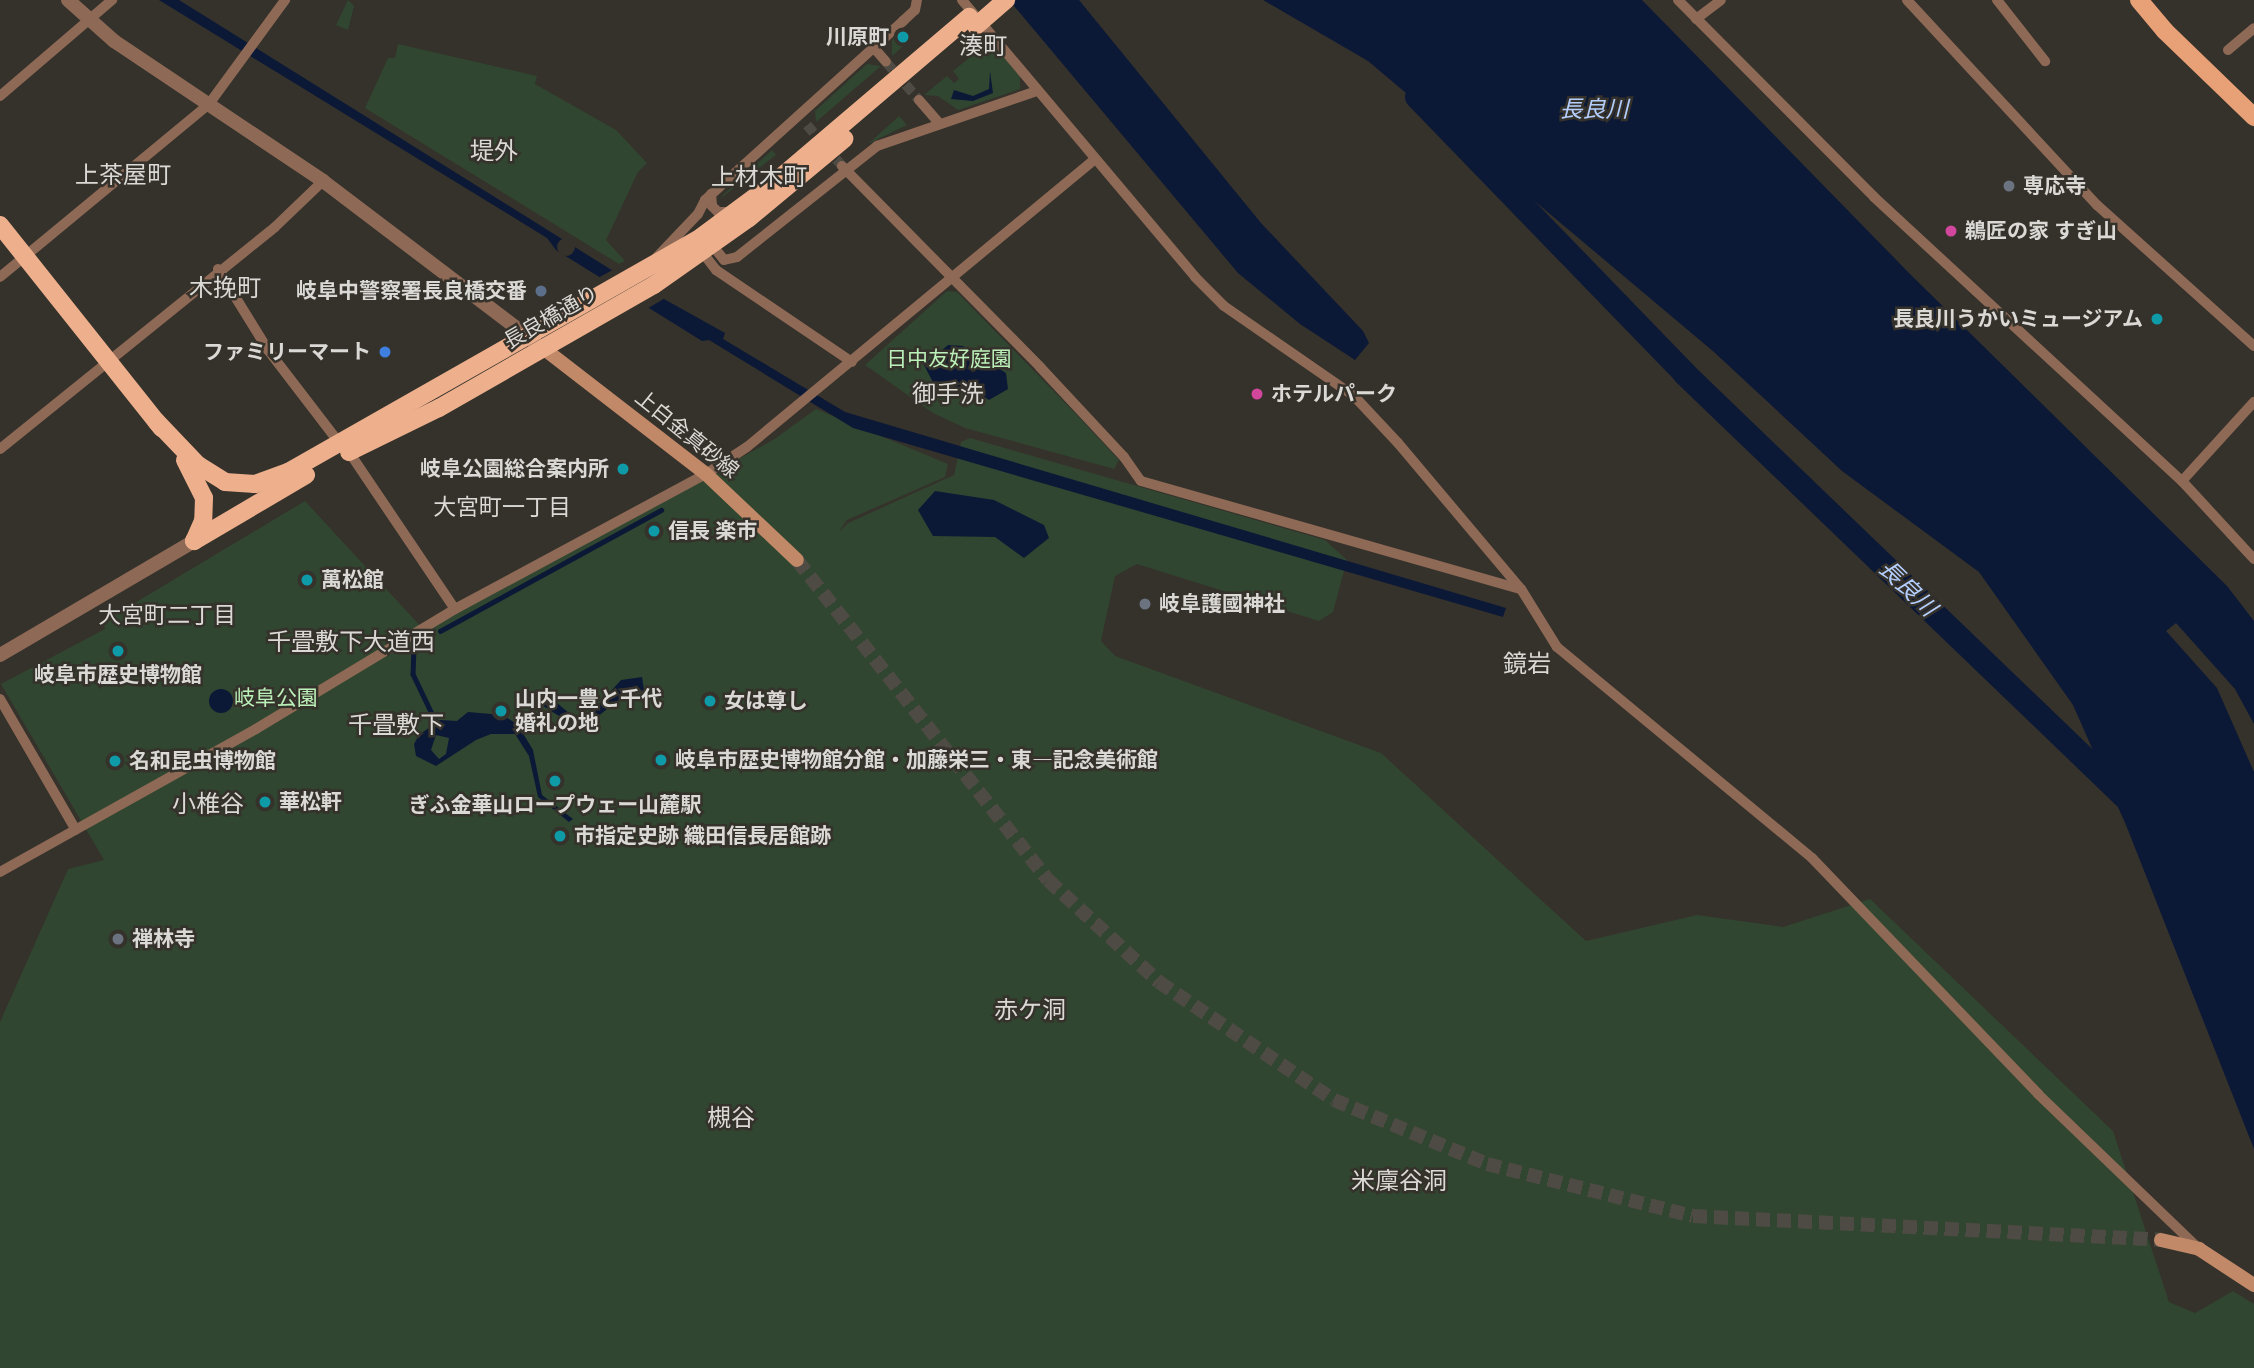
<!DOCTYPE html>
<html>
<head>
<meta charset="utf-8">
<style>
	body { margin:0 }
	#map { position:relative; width:2254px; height:1368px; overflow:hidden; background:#35312b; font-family:"PT Sans","Noto Sans JP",sans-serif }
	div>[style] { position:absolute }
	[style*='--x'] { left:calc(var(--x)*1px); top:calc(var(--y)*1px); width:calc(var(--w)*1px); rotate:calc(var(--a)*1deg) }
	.green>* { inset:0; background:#314630 }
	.water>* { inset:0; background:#0b1937 }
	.round { border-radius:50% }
	.pier>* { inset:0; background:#35312b }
	.stream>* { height:4.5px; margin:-2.25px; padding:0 2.25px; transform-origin:2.25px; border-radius:2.25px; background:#0b1937 }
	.river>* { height:24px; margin:-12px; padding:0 12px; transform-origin:12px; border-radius:12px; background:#0b1937 }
	.minor-tunnel>* { height:10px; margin-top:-5px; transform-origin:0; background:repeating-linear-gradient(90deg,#4e4a44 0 10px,transparent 0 15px) }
	.secondary-tunnel>* { height:14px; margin-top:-7px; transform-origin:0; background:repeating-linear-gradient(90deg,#4e4a44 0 14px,transparent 0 21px) }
	.minor>* { height:10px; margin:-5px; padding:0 5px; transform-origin:5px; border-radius:5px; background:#8e6a56 }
	.tertiary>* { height:14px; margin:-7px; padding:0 7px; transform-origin:7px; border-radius:7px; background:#8e6a56 }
	.secondary>* { height:14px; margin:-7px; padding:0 7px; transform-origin:7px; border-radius:7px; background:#c18968 }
	.primary>* { height:18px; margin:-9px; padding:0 9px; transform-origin:9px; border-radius:9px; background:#e8a076 }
	.trunk>* { height:18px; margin:-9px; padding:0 9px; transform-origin:9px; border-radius:9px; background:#eeb08c }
	.trunk-bridge>* { height:18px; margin:-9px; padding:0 9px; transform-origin:9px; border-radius:9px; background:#eeb08c }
	.dots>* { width:19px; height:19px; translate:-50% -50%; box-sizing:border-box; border:4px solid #35312b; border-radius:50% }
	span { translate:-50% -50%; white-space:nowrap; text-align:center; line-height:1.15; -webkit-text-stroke:5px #35312b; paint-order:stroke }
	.poi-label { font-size:21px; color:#dbd9d5; font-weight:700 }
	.right { translate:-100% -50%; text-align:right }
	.left { translate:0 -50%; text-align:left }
	.street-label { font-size:21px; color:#dbd9d5 }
	.park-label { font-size:21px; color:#bbf0b9 }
	.water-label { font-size:23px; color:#b4cefe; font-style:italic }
	.neighbourhood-label { font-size:23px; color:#dbd9d5 }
	.quarter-label { font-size:24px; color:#dbd9d5 }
</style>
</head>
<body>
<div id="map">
	<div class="green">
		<i style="clip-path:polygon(348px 0,354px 6px,348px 30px,336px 25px)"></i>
		<i style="clip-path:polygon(903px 30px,911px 39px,892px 56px,892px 40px)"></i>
		<i style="clip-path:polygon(398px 44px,537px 76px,535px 84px,616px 130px,647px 163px,638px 172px,606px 240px,625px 261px,619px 264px,365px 108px,388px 58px,395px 58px)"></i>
		<i style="clip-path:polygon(980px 49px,987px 57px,996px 49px,1020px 75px,1020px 89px,958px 110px,938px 96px,924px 95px,947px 76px,954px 83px,959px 79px,953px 71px)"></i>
		<i style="clip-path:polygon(867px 64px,881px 66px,816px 122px,815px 111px)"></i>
		<i style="clip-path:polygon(899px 116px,907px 125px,868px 144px)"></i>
		<i style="clip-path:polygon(772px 150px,776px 155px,720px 199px,723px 195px)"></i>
		<i style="clip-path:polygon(947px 291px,957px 292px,1076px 414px,1119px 460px,1114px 469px,965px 428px,933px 413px,865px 365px)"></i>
		<i style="clip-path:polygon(816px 409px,948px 464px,945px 477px,847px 520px,839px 532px,848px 523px,954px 475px,961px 442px,970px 438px,1325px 540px,1347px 560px,1333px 612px,1319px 621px,1137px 564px,1115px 576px,1101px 641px,1115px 656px,1381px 753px,1586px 941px,1697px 915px,1783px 927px,1870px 899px,2113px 1131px,2169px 1302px,2195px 1313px,2233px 1291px,2254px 1304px,2254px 1368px,0 1368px,0 1022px,68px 869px,104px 860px,1px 684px,105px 629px,103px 622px,305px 501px,424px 630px,773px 440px)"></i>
	</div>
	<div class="water">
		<i style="clip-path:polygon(159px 0,179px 0,610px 269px,725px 333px,723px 339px,845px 412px,1506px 608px,1503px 617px,853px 428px,709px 340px,702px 341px,556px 250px,547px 238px)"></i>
		<i style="clip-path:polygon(1009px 0,1079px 0,1261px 223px,1363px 331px,1369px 343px,1355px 360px,1300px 324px,1238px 273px)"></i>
		<i style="clip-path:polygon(1263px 0,1642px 0,1910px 274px,2227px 586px,2254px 621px,2254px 724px,2235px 689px,2176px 623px,2166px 631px,2217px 688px,2254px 772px,2254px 1149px,2126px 825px,2073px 705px,1979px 572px,1842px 471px,1714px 352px,1368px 61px)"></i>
		<i style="clip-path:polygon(990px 71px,993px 93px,973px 101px,951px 99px,954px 90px,973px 96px,989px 89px)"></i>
		<i style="clip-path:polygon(948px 345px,963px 346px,1006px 373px,1008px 389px,989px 400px,965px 384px,950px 393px,936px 388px,924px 365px)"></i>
		<i style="clip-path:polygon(935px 491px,994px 500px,1044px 525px,1049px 538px,1024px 558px,995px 537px,933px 536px,918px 510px)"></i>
		<i style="clip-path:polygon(642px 677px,644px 690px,621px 698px,587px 725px,570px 723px,529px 697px,547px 694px,571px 715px,588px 716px,621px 680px)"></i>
		<i class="round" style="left:209px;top:689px;width:24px;height:24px"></i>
		<i style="clip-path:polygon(evenodd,468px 712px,503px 715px,518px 725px,533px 750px,542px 795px,573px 819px,569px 822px,538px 797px,529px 756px,515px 734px,491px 734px,476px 740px,436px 766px,416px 756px,414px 744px,419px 735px,440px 720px,457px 721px,468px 712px,436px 735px,449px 738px,446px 754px,439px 759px,431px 750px,436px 735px)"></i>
	</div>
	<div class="pier">
		<i class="round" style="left:557px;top:238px;width:18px;height:18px"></i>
		<i style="clip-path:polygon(616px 268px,667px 297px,645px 310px,596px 279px)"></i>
	</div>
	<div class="stream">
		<i style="--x:440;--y:631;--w:252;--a:-28.7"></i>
		<i style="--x:414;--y:647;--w:27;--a:92"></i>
		<i style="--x:413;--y:674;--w:53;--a:64.4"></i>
	</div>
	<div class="river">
		<i style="--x:1417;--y:97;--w:385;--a:45.9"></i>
		<i style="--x:1685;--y:374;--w:615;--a:43.88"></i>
	</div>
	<div class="minor-tunnel">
		<i style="--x:886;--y:62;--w:50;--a:49"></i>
		<i style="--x:807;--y:125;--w:54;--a:49.5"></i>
	</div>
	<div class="secondary-tunnel">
		<i style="--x:797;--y:560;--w:407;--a:51.9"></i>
		<i style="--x:1048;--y:880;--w:151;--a:42.6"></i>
		<i style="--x:1159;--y:982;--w:211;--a:34"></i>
		<i style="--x:1334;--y:1100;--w:166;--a:22.7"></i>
		<i style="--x:1487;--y:1164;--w:212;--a:14.2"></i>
		<i style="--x:1693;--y:1216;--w:469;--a:2.9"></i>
	</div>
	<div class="minor">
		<i style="--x:962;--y:0;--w:362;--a:49.9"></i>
		<i style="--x:1195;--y:277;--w:41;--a:45"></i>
		<i style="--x:1224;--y:306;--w:158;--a:34.7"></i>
		<i style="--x:1354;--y:396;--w:64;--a:46.9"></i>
		<i style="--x:1398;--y:443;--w:191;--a:49.9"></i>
		<i style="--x:1521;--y:589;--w:68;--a:58.2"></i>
		<i style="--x:1557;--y:647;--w:331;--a:39.6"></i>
		<i style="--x:1812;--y:858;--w:327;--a:46.2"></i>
		<i style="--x:2038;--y:1094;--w:222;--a:43.9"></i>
		<i style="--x:1678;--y:0;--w:278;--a:45.1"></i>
		<i style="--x:1874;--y:197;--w:419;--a:42.7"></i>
		<i style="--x:2182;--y:481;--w:106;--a:47.3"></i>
		<i style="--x:1907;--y:0;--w:280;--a:47.2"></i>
		<i style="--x:2097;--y:205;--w:211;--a:41.9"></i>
		<i style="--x:1997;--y:0;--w:78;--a:51.8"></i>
		<i style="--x:1696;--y:19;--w:31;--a:-37"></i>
		<i style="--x:874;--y:48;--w:18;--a:49"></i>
		<i style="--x:2228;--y:50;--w:34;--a:-40"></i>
		<i style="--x:0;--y:96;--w:148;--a:-40.6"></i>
		<i style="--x:919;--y:100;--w:30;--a:49"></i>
		<i style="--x:842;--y:166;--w:282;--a:45.4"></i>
		<i style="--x:1040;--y:367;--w:123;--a:47"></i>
		<i style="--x:1124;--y:457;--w:29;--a:55"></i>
		<i style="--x:1141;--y:481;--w:395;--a:15.9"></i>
		<i style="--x:711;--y:194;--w:12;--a:85"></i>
		<i style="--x:712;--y:206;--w:8;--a:45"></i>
		<i style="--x:718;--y:212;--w:15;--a:0"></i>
		<i style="--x:712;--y:245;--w:19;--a:51"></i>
		<i style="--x:724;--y:260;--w:13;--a:-13"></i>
		<i style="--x:737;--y:257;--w:179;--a:-38.4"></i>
		<i style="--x:877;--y:146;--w:169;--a:-19"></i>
		<i style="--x:702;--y:252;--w:23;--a:52"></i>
		<i style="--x:716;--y:270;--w:164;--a:34.1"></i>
		<i style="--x:657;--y:257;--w:59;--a:-46.4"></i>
		<i style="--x:698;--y:214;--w:16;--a:-63"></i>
		<i style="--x:705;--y:200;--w:267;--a:-42.1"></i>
		<i style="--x:903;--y:21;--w:16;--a:-43"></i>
		<i style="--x:915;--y:10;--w:10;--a:-79"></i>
		<i style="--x:218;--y:269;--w:95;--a:58.3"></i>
		<i style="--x:268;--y:350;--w:118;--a:52.5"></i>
		<i style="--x:0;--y:277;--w:271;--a:-39.6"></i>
		<i style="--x:209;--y:104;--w:129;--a:-53.8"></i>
		<i style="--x:0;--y:449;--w:353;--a:-38.9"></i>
		<i style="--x:275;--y:227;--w:66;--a:-43.8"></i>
		<i style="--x:349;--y:452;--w:189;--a:56"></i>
		<i style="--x:2182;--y:481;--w:107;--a:-47.7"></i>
		<i style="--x:0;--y:699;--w:151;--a:59.9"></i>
		<i style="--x:0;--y:872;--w:293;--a:-29.2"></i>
		<i style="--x:256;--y:729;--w:232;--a:-31.1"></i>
		<i style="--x:455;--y:609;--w:285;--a:-28.3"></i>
		<i style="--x:706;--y:474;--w:49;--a:-33.4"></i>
		<i style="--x:747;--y:447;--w:452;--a:-39.6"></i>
	</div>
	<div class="tertiary">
		<i style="--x:68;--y:0;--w:62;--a:41.7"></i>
		<i style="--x:114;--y:41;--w:252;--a:33.8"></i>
		<i style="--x:323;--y:181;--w:266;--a:37.2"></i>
		<i style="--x:0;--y:655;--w:225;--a:-30.4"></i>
	</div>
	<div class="secondary">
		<i style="--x:543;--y:348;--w:206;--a:37.7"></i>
		<i style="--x:706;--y:474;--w:125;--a:43.4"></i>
		<i style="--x:2161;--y:1240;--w:39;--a:13"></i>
		<i style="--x:2199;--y:1249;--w:66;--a:33.2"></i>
	</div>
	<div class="primary">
		<i style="--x:2139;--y:0;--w:40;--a:50"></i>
		<i style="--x:2165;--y:31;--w:124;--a:44"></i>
	</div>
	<div class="trunk">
		<i style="--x:0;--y:225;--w:260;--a:51.5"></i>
		<i style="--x:156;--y:421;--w:61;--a:46.3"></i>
		<i style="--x:198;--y:465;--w:32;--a:32"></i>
		<i style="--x:225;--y:482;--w:30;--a:4"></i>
		<i style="--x:255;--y:484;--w:35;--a:-20"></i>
		<i style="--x:288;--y:472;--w:475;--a:-29.6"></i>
		<i style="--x:701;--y:237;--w:92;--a:-36.6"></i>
		<i style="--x:775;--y:182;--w:255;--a:-40.4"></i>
		<i style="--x:349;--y:452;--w:100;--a:-26.1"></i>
		<i style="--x:439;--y:408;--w:248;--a:-29.8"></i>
		<i style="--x:654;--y:285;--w:116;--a:-35.2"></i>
		<i style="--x:749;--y:218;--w:124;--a:-39.7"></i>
		<i style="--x:185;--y:460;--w:42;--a:63.4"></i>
		<i style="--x:204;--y:498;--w:23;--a:92"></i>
		<i style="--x:203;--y:521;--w:22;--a:114"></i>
		<i style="--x:194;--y:541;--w:130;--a:-30.5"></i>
	</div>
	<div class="trunk-bridge">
		<i style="--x:976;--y:26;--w:40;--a:-41"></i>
	</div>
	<div class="dots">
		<i style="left:903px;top:37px;background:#0f9aa8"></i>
		<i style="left:2009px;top:186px;background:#6b7280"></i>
		<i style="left:1951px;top:231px;background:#d1479c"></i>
		<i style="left:541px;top:291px;background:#5c6f8a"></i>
		<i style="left:2157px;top:319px;background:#0f9aa8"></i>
		<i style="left:385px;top:352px;background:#3f7fe0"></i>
		<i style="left:1257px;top:394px;background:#d1479c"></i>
		<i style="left:623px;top:469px;background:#0f9aa8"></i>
		<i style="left:654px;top:531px;background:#0f9aa8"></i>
		<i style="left:307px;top:580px;background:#0f9aa8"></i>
		<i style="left:1145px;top:604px;background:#6b7280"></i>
		<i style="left:118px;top:651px;background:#0f9aa8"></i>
		<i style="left:710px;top:701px;background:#0f9aa8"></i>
		<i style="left:501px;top:711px;background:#0f9aa8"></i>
		<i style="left:661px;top:760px;background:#0f9aa8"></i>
		<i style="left:115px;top:761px;background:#0f9aa8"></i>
		<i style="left:555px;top:781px;background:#0f9aa8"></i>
		<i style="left:265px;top:802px;background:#0f9aa8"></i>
		<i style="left:560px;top:836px;background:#0f9aa8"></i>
		<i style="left:118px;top:939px;background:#6b7280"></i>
	</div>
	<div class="poi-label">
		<span class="right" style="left:889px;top:37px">川原町</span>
		<span class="left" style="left:2023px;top:186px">専応寺</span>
		<span class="left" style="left:1965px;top:231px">鵜匠の家 すぎ山</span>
		<span class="right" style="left:527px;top:291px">岐阜中警察署長良橋交番</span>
		<span class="right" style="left:2143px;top:319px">長良川うかいミュージアム</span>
		<span class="right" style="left:371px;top:352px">ファミリーマート</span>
		<span class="left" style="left:1271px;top:394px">ホテルパーク</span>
		<span class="right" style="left:609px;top:469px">岐阜公園総合案内所</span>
		<span class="left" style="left:668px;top:531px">信長 楽市</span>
		<span class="left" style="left:321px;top:580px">萬松館</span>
		<span class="left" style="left:1159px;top:604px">岐阜護國神社</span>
		<span style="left:118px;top:675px">岐阜市歴史博物館</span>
		<span class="left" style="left:515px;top:711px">山内一豊と千代<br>婚礼の地</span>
		<span class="left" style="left:724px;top:701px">女は尊し</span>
		<span class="left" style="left:675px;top:760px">岐阜市歴史博物館分館・加藤栄三・東―記念美術館</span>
		<span class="left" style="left:129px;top:761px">名和昆虫博物館</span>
		<span class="left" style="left:279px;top:802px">華松軒</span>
		<span style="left:555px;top:805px">ぎふ金華山ロープウェー山麓駅</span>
		<span class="left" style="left:574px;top:836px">市指定史跡 織田信長居館跡</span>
		<span class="left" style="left:132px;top:939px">禅林寺</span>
	</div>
	<div class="street-label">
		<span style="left:551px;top:317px;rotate:-30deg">長良橋通り</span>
		<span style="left:687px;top:434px;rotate:39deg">上白金真砂線</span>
	</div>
	<div class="park-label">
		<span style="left:949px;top:359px">日中友好庭園</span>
		<span style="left:276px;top:698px">岐阜公園</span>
	</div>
	<div class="water-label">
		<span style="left:1594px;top:109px">長良川</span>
		<span style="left:1908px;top:588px;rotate:44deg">長良川</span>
	</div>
	<div class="neighbourhood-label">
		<span style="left:502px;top:507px">大宮町一丁目</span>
		<span style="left:167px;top:615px">大宮町二丁目</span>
	</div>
	<div class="quarter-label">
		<span style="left:983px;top:46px">湊町</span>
		<span style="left:494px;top:151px">堤外</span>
		<span style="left:123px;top:175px">上茶屋町</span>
		<span style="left:759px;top:177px">上材木町</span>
		<span style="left:225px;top:288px">木挽町</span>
		<span style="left:948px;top:394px">御手洗</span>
		<span style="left:351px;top:642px">千畳敷下大道西</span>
		<span style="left:1527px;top:664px">鏡岩</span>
		<span style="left:396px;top:725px">千畳敷下</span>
		<span style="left:208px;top:804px">小椎谷</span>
		<span style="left:1030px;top:1010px">赤ケ洞</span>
		<span style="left:731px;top:1118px">槻谷</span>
		<span style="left:1399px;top:1181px">米廩谷洞</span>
	</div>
</div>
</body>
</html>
